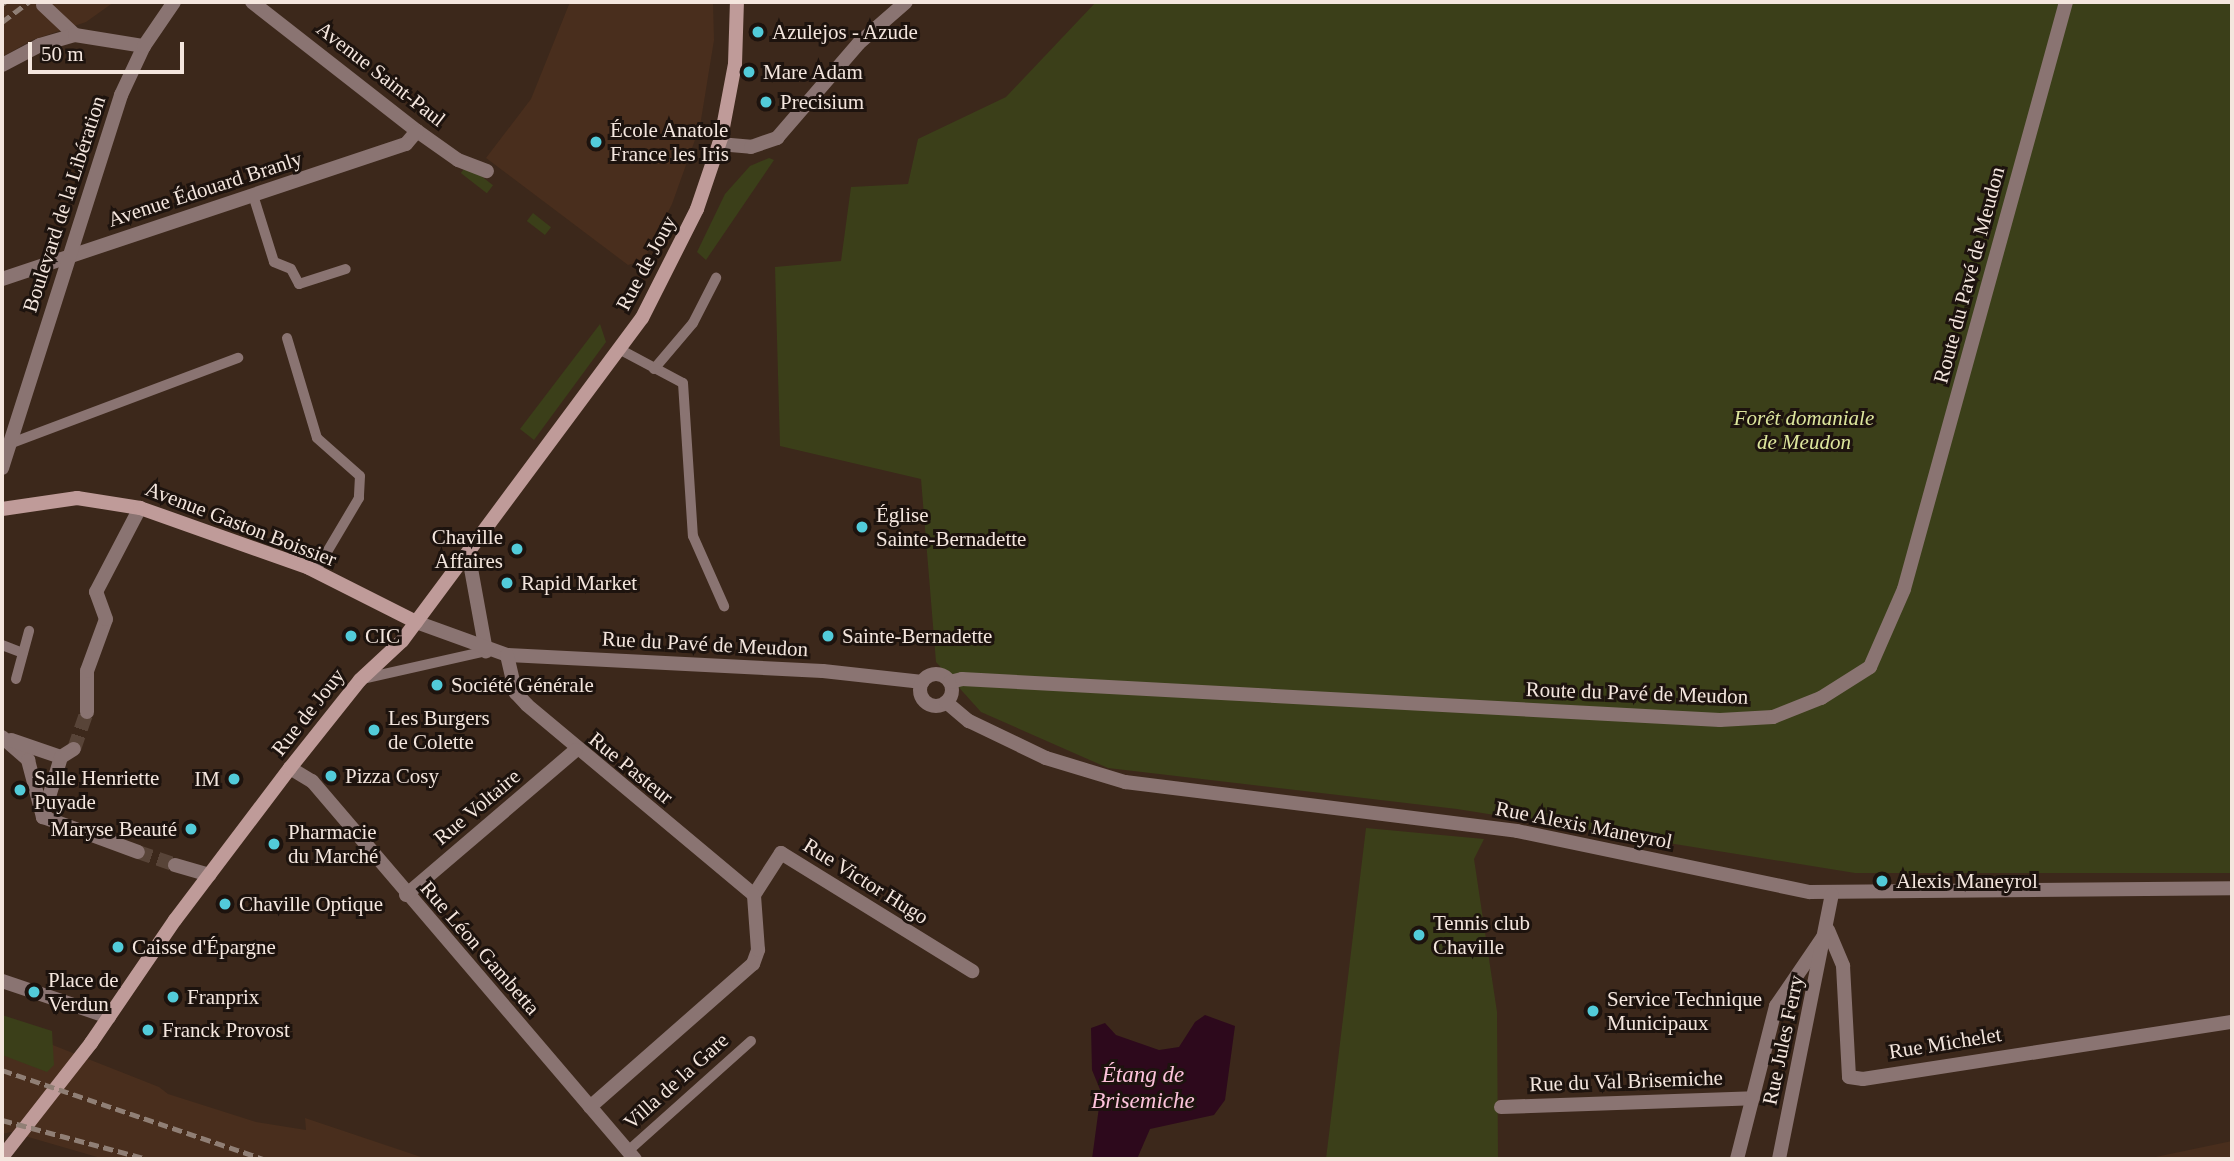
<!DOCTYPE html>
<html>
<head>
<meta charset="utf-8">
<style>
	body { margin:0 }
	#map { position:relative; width:2234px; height:1161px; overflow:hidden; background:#3c281b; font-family:"Times New Roman",serif }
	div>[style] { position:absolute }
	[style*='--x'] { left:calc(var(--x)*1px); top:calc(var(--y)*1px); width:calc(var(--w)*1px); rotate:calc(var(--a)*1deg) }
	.built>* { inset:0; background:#492e1d }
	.green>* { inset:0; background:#3b3f19; transform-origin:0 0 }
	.water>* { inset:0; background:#2d091c }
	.street-tunnel>* { height:14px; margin-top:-7px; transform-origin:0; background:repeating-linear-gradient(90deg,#584438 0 14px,transparent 0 21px) }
	.lane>* { height:10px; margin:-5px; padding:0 5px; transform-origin:5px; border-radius:5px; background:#8a7472 }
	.street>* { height:14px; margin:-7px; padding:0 7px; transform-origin:7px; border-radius:7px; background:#8a7472 }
	.street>.ring { margin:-7px; padding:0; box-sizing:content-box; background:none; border:14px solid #8a7472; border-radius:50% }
	.secondary>* { height:14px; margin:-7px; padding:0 7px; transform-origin:7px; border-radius:7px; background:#bf9b99 }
	.rail>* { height:5px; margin-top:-2.5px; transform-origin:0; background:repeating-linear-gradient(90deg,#907f75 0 10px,transparent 0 15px) }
	.dots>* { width:19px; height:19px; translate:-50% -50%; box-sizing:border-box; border:4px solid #1d130e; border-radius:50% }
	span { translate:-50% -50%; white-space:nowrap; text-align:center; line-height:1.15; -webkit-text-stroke:6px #1d130e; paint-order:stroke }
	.poi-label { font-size:21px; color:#f4e6de }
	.left { translate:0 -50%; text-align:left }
	.right { translate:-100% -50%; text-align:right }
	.street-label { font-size:21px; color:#f4e6de }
	.park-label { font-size:21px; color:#dde69d; font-style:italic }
	.water-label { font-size:23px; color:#fdc2db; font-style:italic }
	.frame { position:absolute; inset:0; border:4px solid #f4e6de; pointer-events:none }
	.scale { position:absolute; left:28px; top:42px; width:156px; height:32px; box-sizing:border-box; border:4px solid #f4e6de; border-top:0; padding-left:9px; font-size:21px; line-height:24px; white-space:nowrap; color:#f4e6de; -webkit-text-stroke:5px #1d130e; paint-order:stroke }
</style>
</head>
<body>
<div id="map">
	<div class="built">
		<i style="clip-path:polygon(2px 2px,114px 2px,86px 22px,32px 40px,2px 57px)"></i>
		<i style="clip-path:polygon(570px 2px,713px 2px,714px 40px,700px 126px,672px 204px,644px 260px,628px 265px,486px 158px,531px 99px)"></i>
		<i style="clip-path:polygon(2px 1025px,159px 1087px,168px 1094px,256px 1122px,306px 1130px,305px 1118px,427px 1159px,104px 1159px,11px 1132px,2px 1134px)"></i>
		<i style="clip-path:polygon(2232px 1141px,2232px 1159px,2146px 1159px)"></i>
	</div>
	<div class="green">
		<i style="clip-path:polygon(1096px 2px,2232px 2px,2232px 873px,1855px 873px,1457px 809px,1108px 768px,981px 712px,936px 662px,921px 479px,780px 446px,775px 267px,841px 261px,851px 187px,908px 184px,918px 139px,1006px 97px)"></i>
		<i style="clip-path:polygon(769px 158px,774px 160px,706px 260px,697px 252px,725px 194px,750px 166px)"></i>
		<i style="left:467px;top:165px;width:33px;height:10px;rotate:38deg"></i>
		<i style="left:533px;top:213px;width:23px;height:10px;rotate:38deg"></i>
		<i style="clip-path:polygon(600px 324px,606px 342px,534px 440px,520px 429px)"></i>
		<i style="clip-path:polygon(1366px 828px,1484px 839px,1474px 859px,1497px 1012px,1498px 1159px,1326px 1159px)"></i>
		<i style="clip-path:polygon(2px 1015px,52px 1031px,54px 1065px,47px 1072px,2px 1055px)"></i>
	</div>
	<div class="water">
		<i style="clip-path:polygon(1205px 1015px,1235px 1026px,1225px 1100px,1214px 1115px,1150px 1129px,1137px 1159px,1092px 1159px,1101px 1092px,1092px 1070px,1091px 1028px,1105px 1023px,1116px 1035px,1159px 1050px,1179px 1047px,1195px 1022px)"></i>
	</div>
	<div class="street-tunnel">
		<i style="--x:74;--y:749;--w:39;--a:-71"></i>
		<i style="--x:138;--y:852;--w:39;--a:19"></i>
	</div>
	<div class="lane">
		<i style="--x:253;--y:195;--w:70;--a:72.6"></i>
		<i style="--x:274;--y:262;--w:18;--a:22"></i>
		<i style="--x:291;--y:269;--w:17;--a:62"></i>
		<i style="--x:299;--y:284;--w:49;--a:-17.7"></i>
		<i style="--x:287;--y:338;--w:104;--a:73.3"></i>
		<i style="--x:317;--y:438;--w:57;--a:41.5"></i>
		<i style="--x:360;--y:476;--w:22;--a:93"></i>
		<i style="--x:359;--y:498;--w:86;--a:120.7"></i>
		<i style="--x:619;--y:349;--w:72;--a:28"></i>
		<i style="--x:683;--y:383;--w:153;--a:86.3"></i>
		<i style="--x:693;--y:536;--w:77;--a:66.1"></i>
		<i style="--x:654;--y:369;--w:60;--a:-49.7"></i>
		<i style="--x:693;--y:323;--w:51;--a:-62.9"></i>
		<i style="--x:9;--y:444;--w:245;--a:-20.6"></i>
		<i style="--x:2;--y:645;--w:22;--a:21"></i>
		<i style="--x:16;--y:679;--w:50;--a:-74.8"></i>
		<i style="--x:362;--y:679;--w:127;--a:-12.7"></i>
		<i style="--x:628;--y:1151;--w:165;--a:-41.8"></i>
	</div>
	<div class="street">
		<i style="--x:252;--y:2;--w:209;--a:38"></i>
		<i style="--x:417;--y:131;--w:50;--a:35.3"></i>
		<i style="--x:458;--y:160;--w:31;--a:21"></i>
		<i style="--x:43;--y:5;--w:44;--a:43.2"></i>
		<i style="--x:2;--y:65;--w:43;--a:-27.8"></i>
		<i style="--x:40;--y:45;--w:36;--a:-16"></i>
		<i style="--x:75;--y:35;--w:70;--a:9.1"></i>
		<i style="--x:719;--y:144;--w:32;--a:5"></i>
		<i style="--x:751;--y:147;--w:28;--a:-19"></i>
		<i style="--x:777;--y:138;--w:125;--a:-49.2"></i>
		<i style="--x:859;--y:43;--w:62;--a:-41.1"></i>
		<i style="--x:2;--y:279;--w:426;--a:-18.5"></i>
		<i style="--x:406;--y:144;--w:17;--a:-50"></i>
		<i style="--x:2;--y:468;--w:392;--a:-72.3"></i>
		<i style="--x:121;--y:95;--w:54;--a:-64.9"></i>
		<i style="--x:144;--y:46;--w:53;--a:-55.7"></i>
		<i style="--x:468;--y:552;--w:101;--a:79.7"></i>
		<i style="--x:416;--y:622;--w:97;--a:19.9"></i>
		<i style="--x:507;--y:655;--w:316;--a:2.9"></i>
		<i style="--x:823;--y:671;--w:100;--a:6.3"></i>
		<i style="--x:507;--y:655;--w:39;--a:77"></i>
		<i style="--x:516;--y:693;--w:16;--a:47"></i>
		<i style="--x:527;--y:705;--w:296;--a:39.9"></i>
		<i class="ring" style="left:920px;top:674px;width:18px;height:18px"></i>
		<i style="--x:950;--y:682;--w:12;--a:-14"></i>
		<i style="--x:962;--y:679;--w:759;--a:3.1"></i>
		<i style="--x:1720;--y:720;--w:53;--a:-3.2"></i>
		<i style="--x:1773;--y:717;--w:52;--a:-21.6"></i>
		<i style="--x:1821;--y:698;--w:58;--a:-32.3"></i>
		<i style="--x:1870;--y:667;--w:85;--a:-66.4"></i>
		<i style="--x:1904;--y:589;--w:609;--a:-74.57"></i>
		<i style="--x:946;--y:702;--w:30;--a:40"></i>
		<i style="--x:969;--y:721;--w:85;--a:25.7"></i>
		<i style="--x:1046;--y:758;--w:83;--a:16.9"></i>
		<i style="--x:1125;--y:782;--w:395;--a:7.1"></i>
		<i style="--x:1517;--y:831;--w:299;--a:11.8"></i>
		<i style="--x:1810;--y:892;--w:422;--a:-0.5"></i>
		<i style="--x:87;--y:712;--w:41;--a:-90"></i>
		<i style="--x:87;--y:671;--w:55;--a:-69.9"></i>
		<i style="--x:106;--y:619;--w:29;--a:-110"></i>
		<i style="--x:96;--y:592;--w:95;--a:-62.4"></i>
		<i style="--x:2;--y:737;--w:35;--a:41"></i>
		<i style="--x:28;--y:760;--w:59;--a:75.3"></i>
		<i style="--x:43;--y:817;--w:101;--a:20.2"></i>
		<i style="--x:11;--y:740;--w:53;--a:18.8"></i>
		<i style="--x:61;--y:757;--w:63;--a:106.7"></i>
		<i style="--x:61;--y:757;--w:15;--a:-32"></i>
		<i style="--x:290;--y:768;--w:26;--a:31"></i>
		<i style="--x:312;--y:781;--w:497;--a:49.5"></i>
		<i style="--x:175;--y:865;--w:36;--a:16"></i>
		<i style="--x:406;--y:895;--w:223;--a:-40.5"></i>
		<i style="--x:754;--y:895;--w:50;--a:-57.3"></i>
		<i style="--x:781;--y:853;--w:225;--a:31.7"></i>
		<i style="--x:1828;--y:930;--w:39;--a:67"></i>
		<i style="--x:1843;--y:966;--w:111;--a:86.9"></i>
		<i style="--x:1849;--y:1077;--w:14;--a:8"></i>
		<i style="--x:1863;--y:1079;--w:373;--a:-8.8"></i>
		<i style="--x:2;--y:981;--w:113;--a:18.6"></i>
		<i style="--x:590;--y:1107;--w:217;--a:-41.3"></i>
		<i style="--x:753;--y:964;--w:15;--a:-70"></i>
		<i style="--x:758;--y:950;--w:55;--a:-94.2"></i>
		<i style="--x:1501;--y:1107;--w:252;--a:-2"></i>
		<i style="--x:1737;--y:1159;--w:158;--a:-75.7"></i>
		<i style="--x:1776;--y:1006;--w:83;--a:-55.7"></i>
		<i style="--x:1779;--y:1159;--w:270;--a:-78.7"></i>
	</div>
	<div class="secondary">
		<i style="--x:2;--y:509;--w:76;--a:-8.3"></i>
		<i style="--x:77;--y:498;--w:64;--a:9"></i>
		<i style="--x:140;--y:508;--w:179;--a:19.5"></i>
		<i style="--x:309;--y:568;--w:120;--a:26.8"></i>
		<i style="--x:2;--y:1157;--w:145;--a:-52"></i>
		<i style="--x:91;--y:1043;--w:149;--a:-55.7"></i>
		<i style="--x:175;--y:920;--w:191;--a:-52.9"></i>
		<i style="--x:290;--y:768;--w:112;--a:-51.5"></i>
		<i style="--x:360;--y:680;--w:57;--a:-42.9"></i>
		<i style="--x:402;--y:641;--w:402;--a:-53.4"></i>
		<i style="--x:642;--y:318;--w:122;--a:-63.2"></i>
		<i style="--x:697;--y:209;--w:75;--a:-71.3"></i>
		<i style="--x:721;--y:138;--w:75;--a:-79.3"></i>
		<i style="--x:735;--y:64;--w:62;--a:-88.2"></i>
	</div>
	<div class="rail">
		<i style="--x:2;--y:4;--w:4;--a:-34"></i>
		<i style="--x:2;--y:22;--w:34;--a:-37"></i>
		<i style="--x:2;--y:1070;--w:277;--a:18.8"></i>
		<i style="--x:2;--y:1120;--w:151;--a:15"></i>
	</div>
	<div class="dots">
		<i style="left:758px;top:32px;background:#52cbd9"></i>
		<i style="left:749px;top:72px;background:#52cbd9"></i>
		<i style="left:766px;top:102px;background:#52cbd9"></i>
		<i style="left:596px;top:142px;background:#52cbd9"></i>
		<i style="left:862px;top:527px;background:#52cbd9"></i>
		<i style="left:517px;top:549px;background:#52cbd9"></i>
		<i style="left:507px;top:583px;background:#52cbd9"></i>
		<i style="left:351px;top:636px;background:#52cbd9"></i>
		<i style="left:828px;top:636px;background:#52cbd9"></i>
		<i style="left:437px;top:685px;background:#52cbd9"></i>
		<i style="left:374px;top:730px;background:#52cbd9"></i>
		<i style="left:331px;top:776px;background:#52cbd9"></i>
		<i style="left:234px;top:779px;background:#52cbd9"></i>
		<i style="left:20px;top:790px;background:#52cbd9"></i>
		<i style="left:191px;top:829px;background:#52cbd9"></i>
		<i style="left:274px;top:844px;background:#52cbd9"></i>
		<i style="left:1882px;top:881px;background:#52cbd9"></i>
		<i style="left:225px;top:904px;background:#52cbd9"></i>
		<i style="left:1419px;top:935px;background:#52cbd9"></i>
		<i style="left:118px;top:947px;background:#52cbd9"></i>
		<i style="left:34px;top:992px;background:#52cbd9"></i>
		<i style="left:173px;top:997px;background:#52cbd9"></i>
		<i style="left:1593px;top:1011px;background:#52cbd9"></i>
		<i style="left:148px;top:1030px;background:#52cbd9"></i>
	</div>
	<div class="poi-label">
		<span class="left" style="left:772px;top:32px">Azulejos - Azude</span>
		<span class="left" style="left:763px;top:72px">Mare Adam</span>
		<span class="left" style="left:780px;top:102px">Precisium</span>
		<span class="left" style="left:610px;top:142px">École Anatole<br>France les Iris</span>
		<span class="left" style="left:876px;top:527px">Église<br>Sainte-Bernadette</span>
		<span class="right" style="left:503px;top:549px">Chaville<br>Affaires</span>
		<span class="left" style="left:521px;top:583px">Rapid Market</span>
		<span class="left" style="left:365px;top:636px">CIC</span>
		<span class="left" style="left:842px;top:636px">Sainte-Bernadette</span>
		<span class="left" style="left:451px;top:685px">Société Générale</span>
		<span class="left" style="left:388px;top:730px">Les Burgers<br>de Colette</span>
		<span class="left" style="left:345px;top:776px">Pizza Cosy</span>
		<span class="left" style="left:34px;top:790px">Salle Henriette<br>Puyade</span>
		<span class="right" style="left:220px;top:779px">IM</span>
		<span class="right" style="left:177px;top:829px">Maryse Beauté</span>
		<span class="left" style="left:288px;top:844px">Pharmacie<br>du Marché</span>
		<span class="left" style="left:1896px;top:881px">Alexis Maneyrol</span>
		<span class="left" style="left:239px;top:904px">Chaville Optique</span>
		<span class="left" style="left:1433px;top:935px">Tennis club<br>Chaville</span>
		<span class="left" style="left:132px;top:947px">Caisse d'Épargne</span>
		<span class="left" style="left:48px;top:992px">Place de<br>Verdun</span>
		<span class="left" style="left:187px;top:997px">Franprix</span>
		<span class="left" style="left:1607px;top:1011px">Service Technique<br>Municipaux</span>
		<span class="left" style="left:162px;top:1030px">Franck Provost</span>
	</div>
	<div class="street-label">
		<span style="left:381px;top:74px;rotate:38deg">Avenue Saint-Paul</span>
		<span style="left:205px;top:189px;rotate:-18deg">Avenue Édouard Branly</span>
		<span style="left:64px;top:204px;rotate:-72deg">Boulevard de la Libération</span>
		<span style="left:646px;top:263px;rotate:-62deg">Rue de Jouy</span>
		<span style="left:1969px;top:275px;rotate:-75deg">Route du Pavé de Meudon</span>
		<span style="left:241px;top:524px;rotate:21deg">Avenue Gaston Boissier</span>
		<span style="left:705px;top:644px;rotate:3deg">Rue du Pavé de Meudon</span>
		<span style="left:1637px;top:693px;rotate:2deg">Route du Pavé de Meudon</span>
		<span style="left:308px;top:712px;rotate:-52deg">Rue de Jouy</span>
		<span style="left:631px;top:768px;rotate:39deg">Rue Pasteur</span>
		<span style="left:477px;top:807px;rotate:-40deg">Rue Voltaire</span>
		<span style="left:1584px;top:825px;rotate:11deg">Rue Alexis Maneyrol</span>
		<span style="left:866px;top:881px;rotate:32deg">Rue Victor Hugo</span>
		<span style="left:480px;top:948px;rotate:49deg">Rue Léon Gambetta</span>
		<span style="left:1783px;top:1040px;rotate:-78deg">Rue Jules Ferry</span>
		<span style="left:1945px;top:1043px;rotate:-9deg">Rue Michelet</span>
		<span style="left:676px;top:1081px;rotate:-42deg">Villa de la Gare</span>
		<span style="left:1626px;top:1081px;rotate:-2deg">Rue du Val Brisemiche</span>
	</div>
	<div class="park-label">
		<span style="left:1804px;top:430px">Forêt domaniale<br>de Meudon</span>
	</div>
	<div class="water-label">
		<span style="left:1143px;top:1088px">Étang de<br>Brisemiche</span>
	</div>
	<div class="frame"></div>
	<div class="scale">50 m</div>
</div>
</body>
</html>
